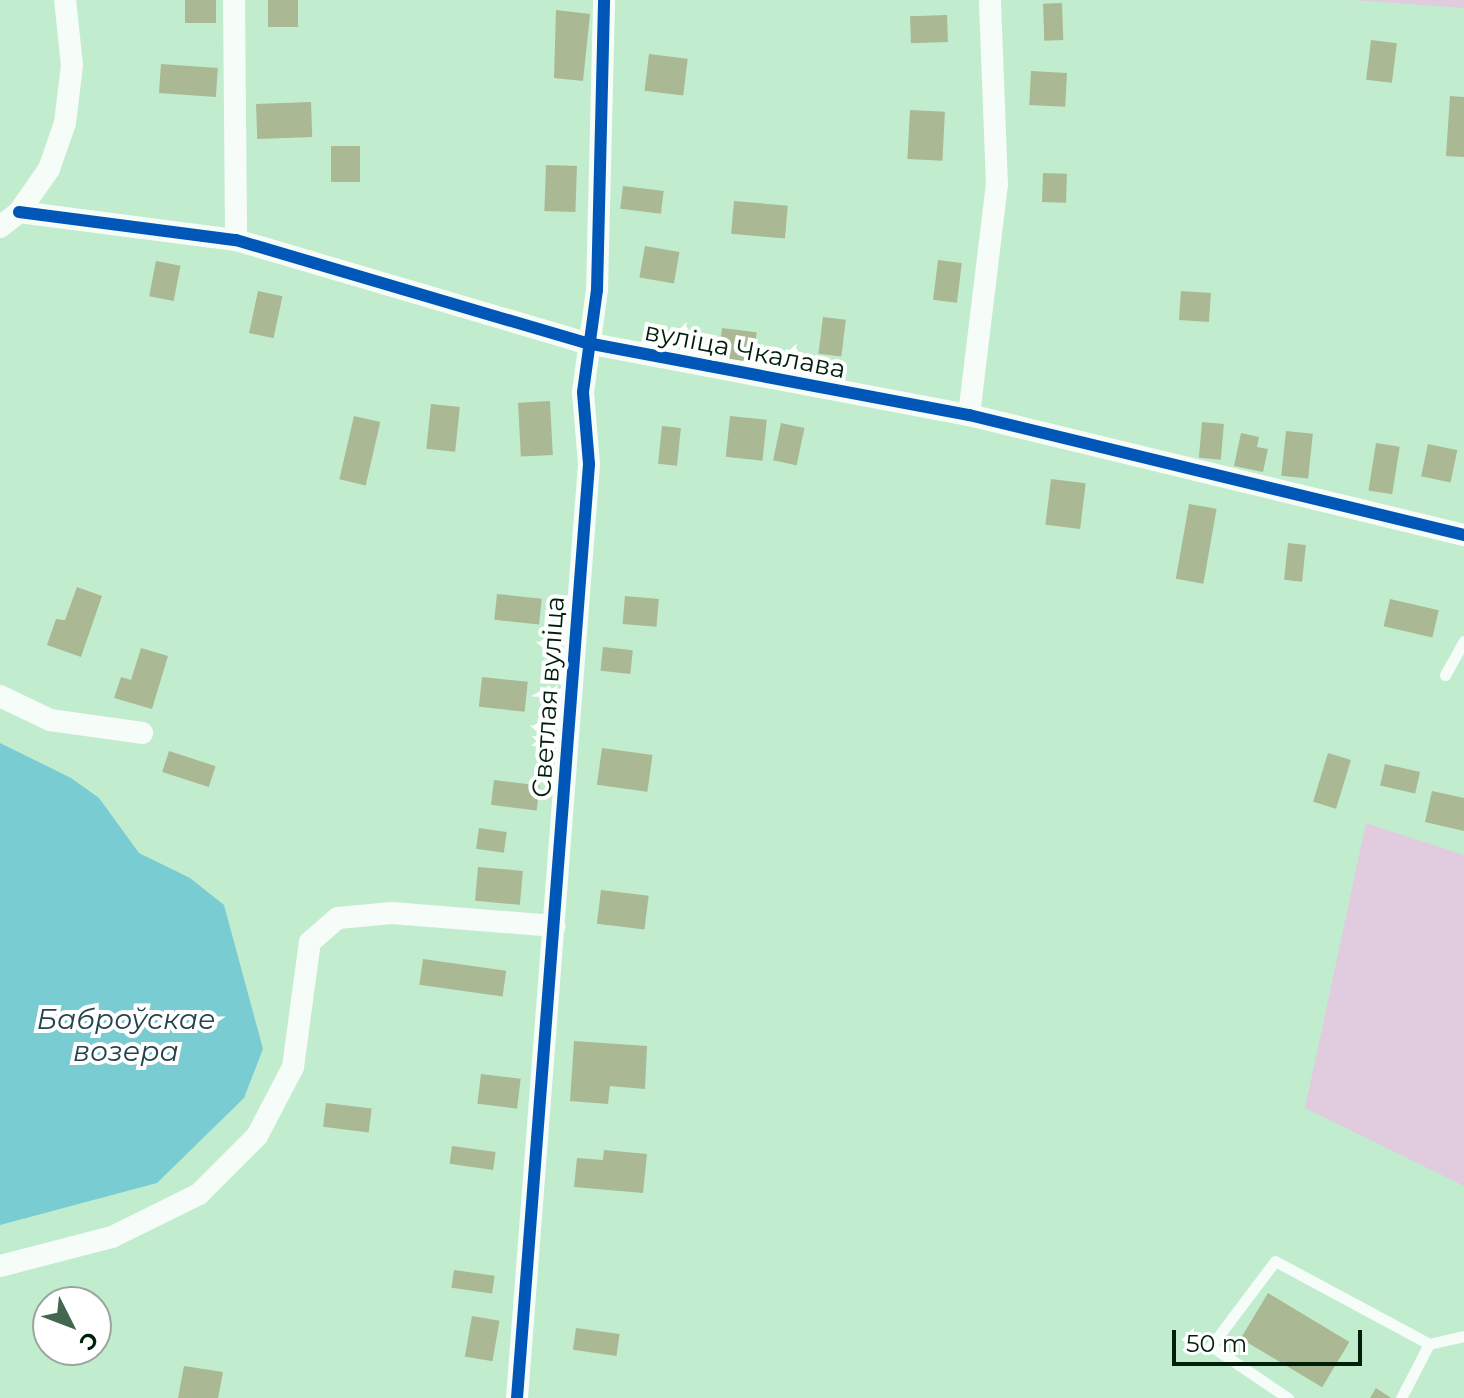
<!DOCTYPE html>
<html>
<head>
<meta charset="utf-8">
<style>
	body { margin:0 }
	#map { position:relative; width:1464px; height:1398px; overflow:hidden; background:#c2ecce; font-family:Montserrat,sans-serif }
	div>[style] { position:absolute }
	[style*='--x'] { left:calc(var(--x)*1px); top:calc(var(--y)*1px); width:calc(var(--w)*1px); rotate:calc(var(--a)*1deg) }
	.green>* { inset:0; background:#e0ccde }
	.water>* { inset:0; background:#78ccd2 }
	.building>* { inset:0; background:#abb894; transform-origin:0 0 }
	.lane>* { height:11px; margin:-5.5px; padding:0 5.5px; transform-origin:5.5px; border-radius:5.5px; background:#f6fcf8 }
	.street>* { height:22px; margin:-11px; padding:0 11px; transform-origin:11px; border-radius:11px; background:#f6fcf8 }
	.cycleway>* { height:12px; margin:-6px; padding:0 6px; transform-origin:6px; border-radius:6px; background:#0057b8 }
	span { translate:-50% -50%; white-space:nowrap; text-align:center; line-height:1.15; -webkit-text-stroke:8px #fff; paint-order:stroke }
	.street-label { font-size:26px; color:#001f0b }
	.water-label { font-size:28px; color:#24444b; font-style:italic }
	.north { position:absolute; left:32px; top:1286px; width:80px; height:80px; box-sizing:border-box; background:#fff; border:2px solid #99a59d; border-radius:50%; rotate:132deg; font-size:22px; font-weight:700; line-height:32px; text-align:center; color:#001f0b }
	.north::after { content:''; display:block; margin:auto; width:28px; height:36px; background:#44674f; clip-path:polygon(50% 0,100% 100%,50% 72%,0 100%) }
	.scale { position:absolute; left:1172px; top:1330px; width:190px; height:36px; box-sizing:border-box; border:4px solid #001f0b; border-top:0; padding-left:10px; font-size:24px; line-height:28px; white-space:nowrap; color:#001f0b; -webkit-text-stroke:6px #fff; paint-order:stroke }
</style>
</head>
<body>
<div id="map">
	<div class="green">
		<i style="clip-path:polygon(1352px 0,1464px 0,1464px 8px)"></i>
		<i style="clip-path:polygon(1366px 823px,1464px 855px,1464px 1186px,1305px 1108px)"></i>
	</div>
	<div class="water">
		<i style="clip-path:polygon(0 743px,71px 778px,99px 798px,139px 853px,190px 878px,224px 905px,263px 1049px,244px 1098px,157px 1183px,0 1225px)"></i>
	</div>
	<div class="building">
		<i style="left:185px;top:0;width:31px;height:23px"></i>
		<i style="left:268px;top:0;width:30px;height:27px"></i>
		<i style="left:1062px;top:3px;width:37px;height:19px;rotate:88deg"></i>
		<i style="clip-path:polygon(556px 10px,590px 14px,583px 81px,554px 78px)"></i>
		<i style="left:947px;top:15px;width:27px;height:37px;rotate:88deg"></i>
		<i style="left:1371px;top:40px;width:26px;height:40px;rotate:7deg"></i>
		<i style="left:649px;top:54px;width:39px;height:37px;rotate:7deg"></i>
		<i style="left:161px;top:64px;width:57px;height:29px;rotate:4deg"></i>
		<i style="left:1031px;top:71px;width:36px;height:34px;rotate:3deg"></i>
		<i style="clip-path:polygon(1450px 96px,1464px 97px,1464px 157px,1446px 156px)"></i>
		<i style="left:311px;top:102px;width:35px;height:55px;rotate:88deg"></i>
		<i style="left:910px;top:110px;width:35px;height:49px;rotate:3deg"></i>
		<i style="left:331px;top:146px;width:29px;height:36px"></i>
		<i style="left:546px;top:165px;width:31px;height:46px;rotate:2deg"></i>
		<i style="left:1043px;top:173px;width:24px;height:29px;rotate:2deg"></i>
		<i style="left:623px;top:186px;width:41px;height:23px;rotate:7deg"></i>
		<i style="left:734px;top:201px;width:54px;height:33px;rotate:5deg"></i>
		<i style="left:645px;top:246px;width:35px;height:32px;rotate:10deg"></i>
		<i style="left:938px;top:260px;width:24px;height:40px;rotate:7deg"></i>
		<i style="left:156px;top:261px;width:25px;height:36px;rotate:11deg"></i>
		<i style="left:258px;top:291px;width:25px;height:43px;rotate:12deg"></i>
		<i style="left:1181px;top:291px;width:30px;height:29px;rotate:4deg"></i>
		<i style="left:823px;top:317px;width:23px;height:37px;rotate:7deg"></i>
		<i style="left:722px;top:328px;width:35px;height:30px;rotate:7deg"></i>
		<i style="left:550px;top:401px;width:54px;height:32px;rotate:87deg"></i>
		<i style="left:431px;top:404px;width:29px;height:45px;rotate:6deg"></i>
		<i style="left:354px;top:416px;width:27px;height:65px;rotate:13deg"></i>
		<i style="left:730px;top:416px;width:37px;height:41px;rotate:6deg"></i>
		<i style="left:1202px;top:422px;width:22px;height:36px;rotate:5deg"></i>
		<i style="left:781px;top:423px;width:24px;height:38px;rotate:12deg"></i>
		<i style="left:662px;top:426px;width:19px;height:38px;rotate:6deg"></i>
		<i style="left:1286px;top:431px;width:27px;height:45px;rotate:6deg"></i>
		<i style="clip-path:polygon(1241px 433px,1259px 437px,1257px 447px,1268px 449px,1263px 472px,1234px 466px)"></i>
		<i style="left:1376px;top:443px;width:24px;height:48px;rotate:9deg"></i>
		<i style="left:1428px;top:444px;width:30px;height:33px;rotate:12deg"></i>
		<i style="left:1051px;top:479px;width:35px;height:46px;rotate:7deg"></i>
		<i style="left:1189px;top:504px;width:28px;height:76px;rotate:10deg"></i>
		<i style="left:1288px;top:543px;width:18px;height:37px;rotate:6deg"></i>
		<i style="clip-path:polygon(77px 587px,102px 596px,81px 657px,47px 645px,56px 619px,65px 620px)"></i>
		<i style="left:497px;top:594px;width:45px;height:26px;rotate:6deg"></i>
		<i style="left:625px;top:596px;width:34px;height:28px;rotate:5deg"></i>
		<i style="left:1390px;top:599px;width:50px;height:28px;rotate:13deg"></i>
		<i style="left:603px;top:647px;width:30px;height:24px;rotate:6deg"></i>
		<i style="clip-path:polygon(141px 648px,168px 656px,152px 709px,114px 698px,121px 677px,131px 680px)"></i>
		<i style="left:482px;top:677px;width:46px;height:30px;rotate:6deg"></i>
		<i style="left:602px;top:748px;width:51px;height:37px;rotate:8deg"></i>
		<i style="left:169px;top:751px;width:49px;height:22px;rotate:18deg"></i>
		<i style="left:1328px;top:753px;width:24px;height:51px;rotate:17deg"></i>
		<i style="left:1385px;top:764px;width:36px;height:22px;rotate:13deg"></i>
		<i style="left:494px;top:780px;width:46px;height:25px;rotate:7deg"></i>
		<i style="clip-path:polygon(1432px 791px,1464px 798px,1464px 831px,1425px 822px)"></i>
		<i style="left:479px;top:828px;width:28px;height:21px;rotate:8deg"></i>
		<i style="left:478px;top:867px;width:45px;height:34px;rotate:5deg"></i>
		<i style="left:601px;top:890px;width:48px;height:34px;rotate:7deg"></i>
		<i style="left:423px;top:959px;width:84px;height:26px;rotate:8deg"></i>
		<i style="clip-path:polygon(574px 1041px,647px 1046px,645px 1089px,610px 1086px,608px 1104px,570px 1101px)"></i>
		<i style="left:481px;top:1074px;width:40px;height:30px;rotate:7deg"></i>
		<i style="left:326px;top:1103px;width:46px;height:24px;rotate:7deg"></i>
		<i style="left:452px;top:1146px;width:44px;height:18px;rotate:8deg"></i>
		<i style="clip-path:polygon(604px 1150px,647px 1154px,643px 1193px,574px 1187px,577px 1158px,603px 1160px)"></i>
		<i style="left:454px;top:1270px;width:41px;height:18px;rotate:8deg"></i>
		<i style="left:1268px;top:1293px;width:95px;height:53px;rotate:31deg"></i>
		<i style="left:472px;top:1316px;width:28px;height:41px;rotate:10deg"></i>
		<i style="left:576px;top:1328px;width:44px;height:22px;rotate:8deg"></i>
		<i style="clip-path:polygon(184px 1366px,223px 1372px,218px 1398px,178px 1398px)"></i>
		<i style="clip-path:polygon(1376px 1388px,1391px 1398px,1370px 1398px)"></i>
	</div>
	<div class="lane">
		<i style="--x:1445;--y:675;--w:39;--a:-61"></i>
		<i style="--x:1288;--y:1398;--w:93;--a:-146"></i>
		<i style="--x:1211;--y:1346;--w:106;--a:-53"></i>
		<i style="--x:1275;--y:1261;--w:175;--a:28.3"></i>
		<i style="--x:1401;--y:1398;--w:61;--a:-62.6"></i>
		<i style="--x:1429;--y:1344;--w:36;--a:-13"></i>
	</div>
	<div class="street">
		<i style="--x:234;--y:0;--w:240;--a:89.5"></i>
		<i style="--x:19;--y:212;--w:219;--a:7.4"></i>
		<i style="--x:236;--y:240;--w:366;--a:16.4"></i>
		<i style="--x:587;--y:343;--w:389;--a:10.7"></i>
		<i style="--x:969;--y:415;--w:509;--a:13.63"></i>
		<i style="--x:0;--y:227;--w:24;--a:-38"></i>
		<i style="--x:19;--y:212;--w:52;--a:-55.1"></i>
		<i style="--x:49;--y:169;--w:49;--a:-70.8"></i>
		<i style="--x:65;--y:123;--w:58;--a:-83.1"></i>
		<i style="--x:72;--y:65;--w:65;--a:-96.1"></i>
		<i style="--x:969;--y:415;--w:232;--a:-83.1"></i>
		<i style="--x:997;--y:185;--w:185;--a:-92.2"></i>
		<i style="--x:0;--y:696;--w:55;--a:25.6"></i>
		<i style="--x:50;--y:720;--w:93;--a:8"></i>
		<i style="--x:0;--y:1266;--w:116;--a:-14.5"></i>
		<i style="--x:112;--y:1237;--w:97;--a:-26.3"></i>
		<i style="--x:199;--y:1194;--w:82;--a:-45"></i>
		<i style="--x:257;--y:1136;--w:78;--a:-62.4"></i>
		<i style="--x:293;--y:1067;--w:126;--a:-82.3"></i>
		<i style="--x:310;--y:942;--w:37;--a:-41"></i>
		<i style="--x:338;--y:918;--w:54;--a:-5.3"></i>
		<i style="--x:392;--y:913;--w:163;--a:4.6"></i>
		<i style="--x:517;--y:1398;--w:937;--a:-85.59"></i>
		<i style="--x:589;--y:464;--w:72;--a:-94.8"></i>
		<i style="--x:583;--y:392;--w:103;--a:-82.2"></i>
		<i style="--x:597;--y:290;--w:290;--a:-88.6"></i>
	</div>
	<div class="cycleway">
		<i style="--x:19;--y:212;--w:219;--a:7.4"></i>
		<i style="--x:236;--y:240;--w:366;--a:16.4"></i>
		<i style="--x:587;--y:343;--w:389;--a:10.7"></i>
		<i style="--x:969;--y:415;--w:509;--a:13.63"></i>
		<i style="--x:517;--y:1398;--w:937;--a:-85.59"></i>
		<i style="--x:589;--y:464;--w:72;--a:-94.8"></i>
		<i style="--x:583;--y:392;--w:103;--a:-82.2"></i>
		<i style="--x:597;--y:290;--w:290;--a:-88.6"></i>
	</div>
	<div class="street-label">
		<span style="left:745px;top:351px;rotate:11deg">вуліца Чкалава</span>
		<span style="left:549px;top:697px;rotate:-86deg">Светлая вуліца</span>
	</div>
	<div class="water-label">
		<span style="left:126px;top:1035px">Баброўскае<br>возера</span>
	</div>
	<div class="north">С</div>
	<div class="scale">50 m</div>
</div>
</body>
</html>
